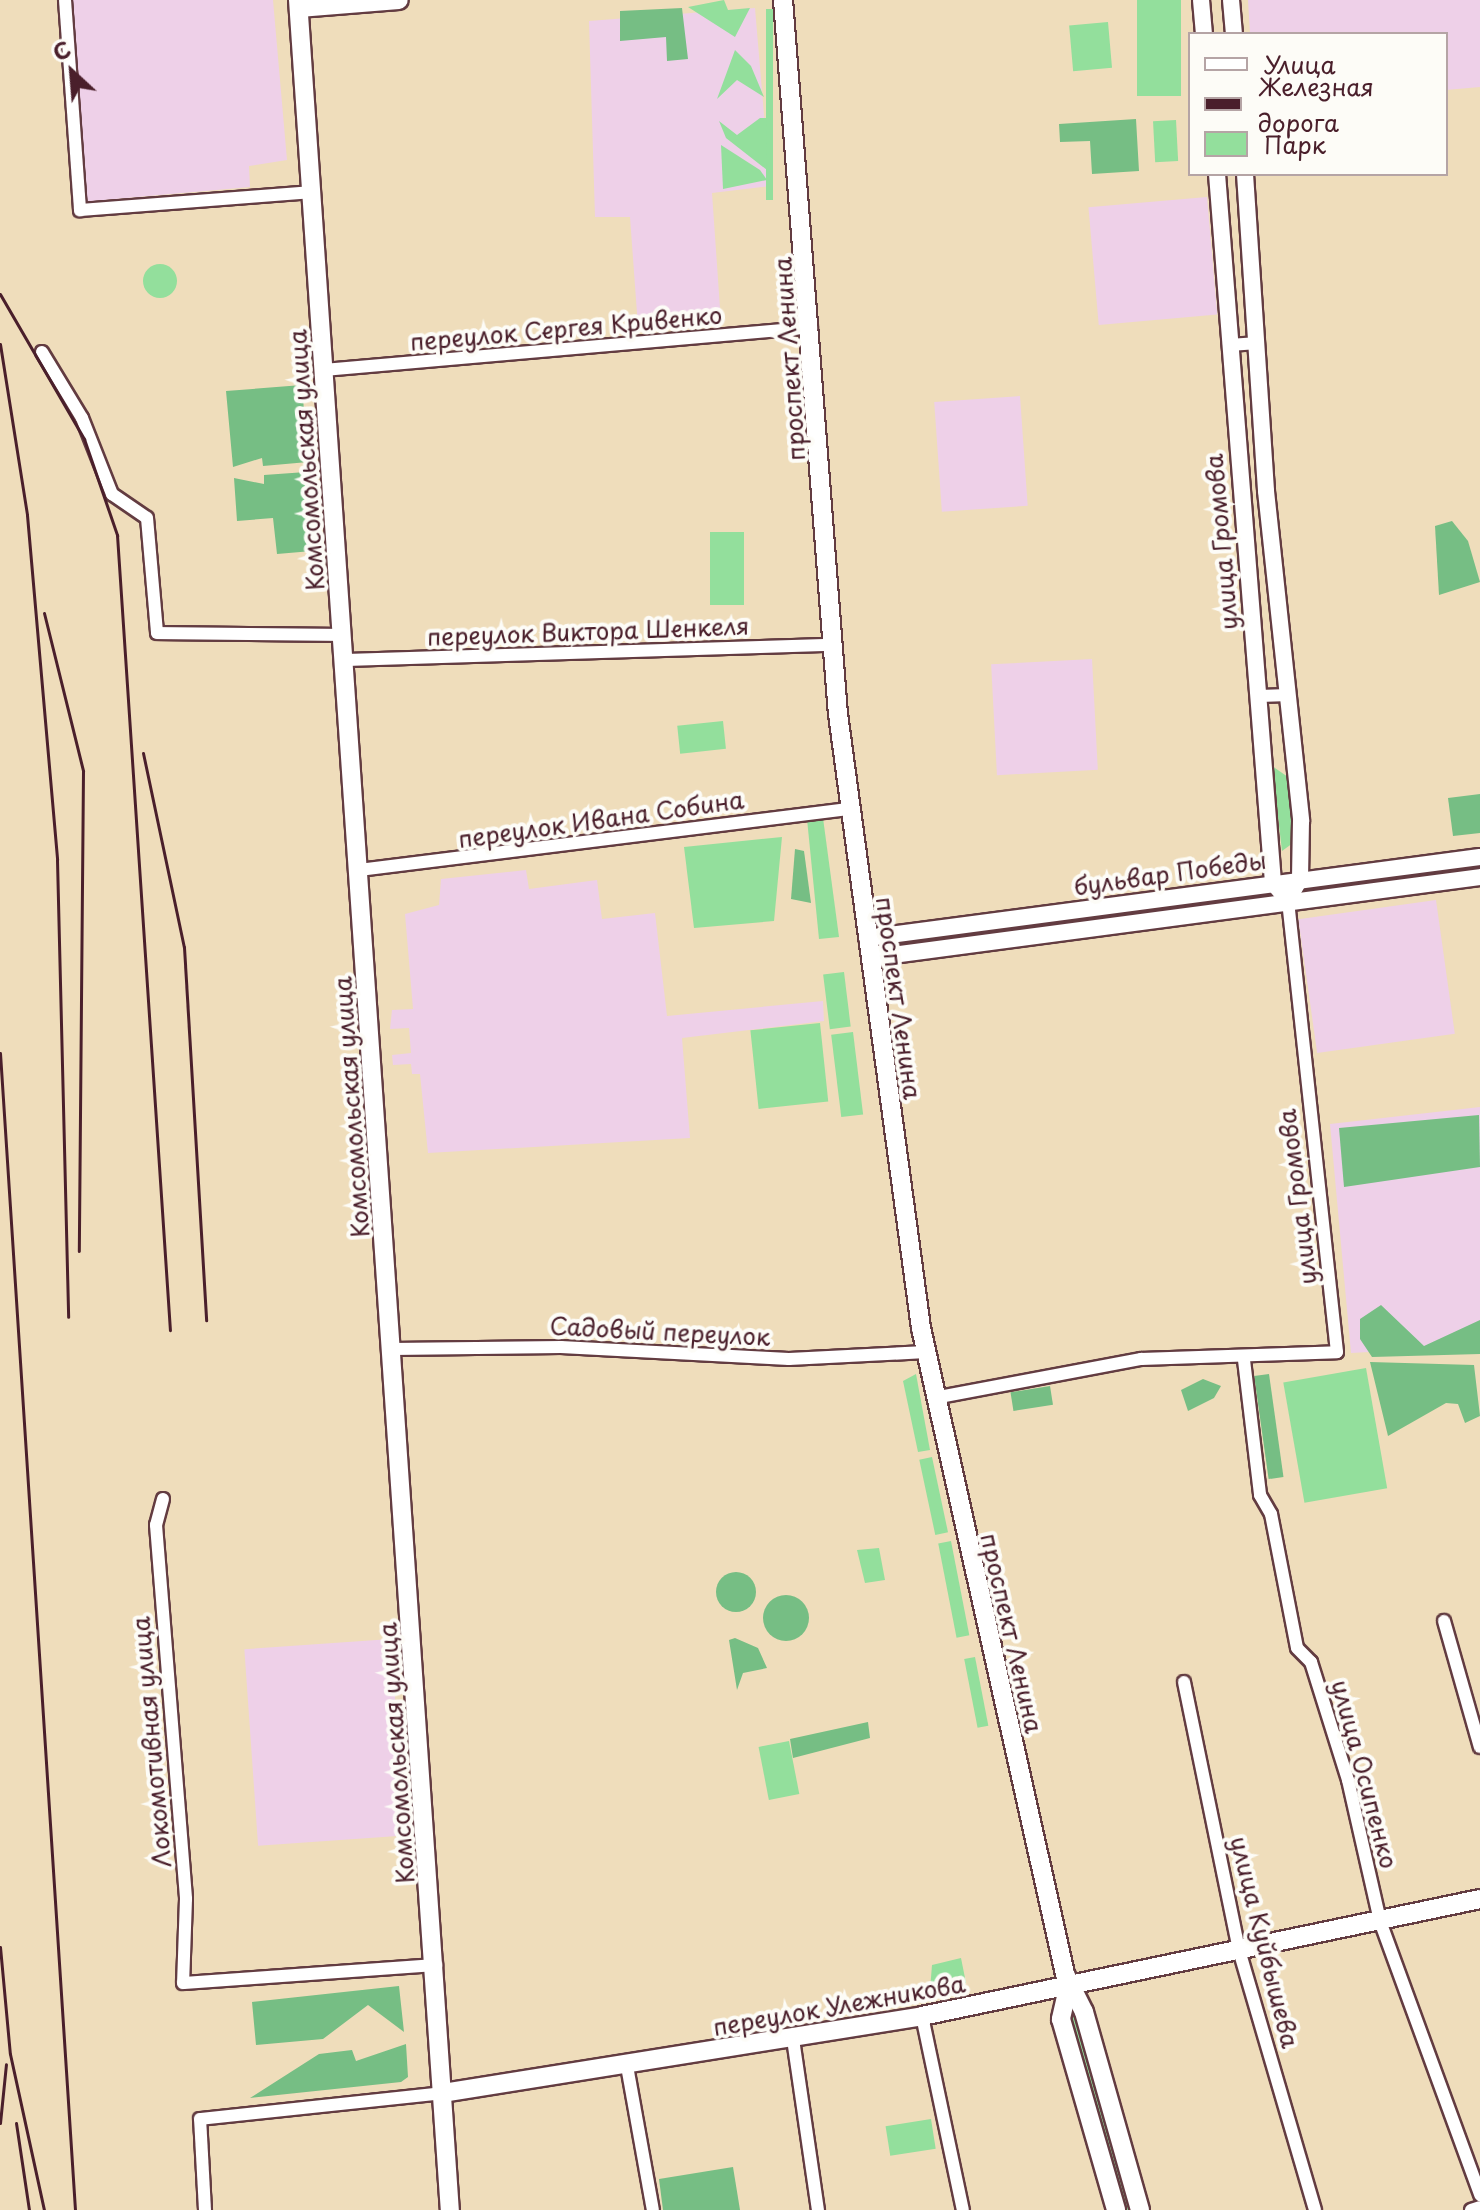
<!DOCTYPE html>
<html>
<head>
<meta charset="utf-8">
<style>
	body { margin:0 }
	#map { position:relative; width:1480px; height:2210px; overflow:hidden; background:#efddbb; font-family:"Playpen Sans",sans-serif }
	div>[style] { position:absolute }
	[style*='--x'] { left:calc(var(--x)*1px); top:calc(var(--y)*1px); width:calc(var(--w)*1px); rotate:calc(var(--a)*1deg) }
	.built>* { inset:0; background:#eed0e8; transform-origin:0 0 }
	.green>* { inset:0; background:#93df9c; transform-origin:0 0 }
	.round { border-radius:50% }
	.forest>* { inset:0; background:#76be84; transform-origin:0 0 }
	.roads { filter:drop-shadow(2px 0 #633c41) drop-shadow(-2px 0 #633c41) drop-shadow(0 2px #633c41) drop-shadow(0 -2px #633c41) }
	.minor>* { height:12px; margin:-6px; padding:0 6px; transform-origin:6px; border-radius:6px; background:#fff }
	.tertiary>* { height:16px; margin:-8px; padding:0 8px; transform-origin:8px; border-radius:8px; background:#fff }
	.secondary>* { height:18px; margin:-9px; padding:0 9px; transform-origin:9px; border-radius:9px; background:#fff }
	.rail>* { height:3px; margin:-1.5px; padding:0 1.5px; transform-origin:1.5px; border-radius:1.5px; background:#4a1f2b }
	span { translate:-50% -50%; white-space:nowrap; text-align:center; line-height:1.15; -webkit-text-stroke:8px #fdfcf7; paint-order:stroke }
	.street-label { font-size:24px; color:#4a1f2b }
	.legend { position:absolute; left:1188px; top:32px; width:260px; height:144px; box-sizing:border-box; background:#fdfcf7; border:2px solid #b5a4a5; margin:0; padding:10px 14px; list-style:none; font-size:24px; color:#4a1f2b }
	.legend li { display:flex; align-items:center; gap:16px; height:40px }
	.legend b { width:40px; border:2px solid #b5a4a5 }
	.north { position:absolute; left:32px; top:32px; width:80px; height:80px; -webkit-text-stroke:6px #fdfcf7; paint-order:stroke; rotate:334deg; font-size:22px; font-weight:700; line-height:32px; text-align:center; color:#4a1f2b }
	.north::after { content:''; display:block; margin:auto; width:28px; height:36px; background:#4a1f2b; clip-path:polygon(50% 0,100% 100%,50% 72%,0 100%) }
</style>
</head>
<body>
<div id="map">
	<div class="built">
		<i style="clip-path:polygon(72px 0,273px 0,287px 160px,249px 166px,250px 187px,82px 202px)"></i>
		<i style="clip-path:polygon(1248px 0,1480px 0,1480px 87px,1446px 90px,1446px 34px,1250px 34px)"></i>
		<i style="clip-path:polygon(755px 8px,770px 186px,712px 193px,721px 322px,638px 327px,630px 217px,595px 217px,589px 21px)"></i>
		<i style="left:1207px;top:197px;width:118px;height:119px;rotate:85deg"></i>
		<i style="left:1020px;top:396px;width:110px;height:86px;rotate:86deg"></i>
		<i style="left:1092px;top:659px;width:111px;height:101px;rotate:87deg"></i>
		<i style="clip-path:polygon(526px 870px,529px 889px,597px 880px,602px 919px,655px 913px,667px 1016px,823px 1001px,824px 1021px,682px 1038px,690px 1138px,428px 1153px,420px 1074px,412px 1074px,411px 1064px,393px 1065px,392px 1055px,411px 1053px,409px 1028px,390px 1029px,392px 1010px,413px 1009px,405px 914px,439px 905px,441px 879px)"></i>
		<i style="left:1436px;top:900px;width:135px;height:139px;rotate:82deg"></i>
		<i style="clip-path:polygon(1480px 1107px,1480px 1346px,1351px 1353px,1330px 1124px)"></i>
		<i style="left:391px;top:1639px;width:197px;height:147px;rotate:86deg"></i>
	</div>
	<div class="green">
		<i style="clip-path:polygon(724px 0,728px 10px,750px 8px,735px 37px,688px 7px)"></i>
		<i style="left:1137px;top:0;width:44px;height:96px"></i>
		<i style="left:766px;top:9px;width:7px;height:191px"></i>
		<i style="left:1108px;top:22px;width:46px;height:39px;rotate:85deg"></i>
		<i style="clip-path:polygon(735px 50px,751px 66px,764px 97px,737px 80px,717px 99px)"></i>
		<i style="clip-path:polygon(760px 118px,766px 118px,767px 170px,726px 138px,719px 121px,737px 135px)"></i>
		<i style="left:1176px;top:120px;width:41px;height:23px;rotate:87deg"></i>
		<i style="clip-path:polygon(721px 145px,760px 170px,767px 180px,723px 189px)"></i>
		<i class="round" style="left:143px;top:264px;width:34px;height:34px"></i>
		<i style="left:710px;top:532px;width:34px;height:73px"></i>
		<i style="left:723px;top:721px;width:28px;height:46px;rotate:84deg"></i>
		<i style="clip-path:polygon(1272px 766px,1288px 777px,1293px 843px,1282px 851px)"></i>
		<i style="clip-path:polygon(823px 818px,839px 937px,819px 939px,807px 819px)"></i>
		<i style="clip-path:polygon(782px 837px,774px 921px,694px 928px,684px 847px)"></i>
		<i style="clip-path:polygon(1242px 895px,1247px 903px,936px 944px,935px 933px)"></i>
		<i style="left:844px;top:972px;width:55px;height:21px;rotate:83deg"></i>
		<i style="left:820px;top:1023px;width:79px;height:70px;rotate:84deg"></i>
		<i style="left:853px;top:1032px;width:83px;height:22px;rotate:83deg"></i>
		<i style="left:1366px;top:1368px;width:122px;height:84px;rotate:80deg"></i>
		<i style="clip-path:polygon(916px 1374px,930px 1450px,918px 1452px,903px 1381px)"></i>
		<i style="left:932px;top:1457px;width:77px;height:13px;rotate:78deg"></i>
		<i style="left:951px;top:1541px;width:96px;height:13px;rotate:79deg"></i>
		<i style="clip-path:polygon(879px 1548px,885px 1580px,865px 1583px,857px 1550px)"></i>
		<i style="left:975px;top:1657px;width:70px;height:11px;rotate:79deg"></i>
		<i style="left:789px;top:1741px;width:54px;height:31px;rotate:79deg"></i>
		<i style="clip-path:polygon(961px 1958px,966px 1983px,930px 1990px,932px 1965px)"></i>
		<i style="left:1081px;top:2013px;width:205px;height:18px;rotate:74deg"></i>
		<i style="left:931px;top:2119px;width:30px;height:46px;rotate:81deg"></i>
	</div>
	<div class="forest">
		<i style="clip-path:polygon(682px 8px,688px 59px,667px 61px,666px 37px,620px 41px,620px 11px)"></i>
		<i style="clip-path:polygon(1136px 119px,1139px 171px,1092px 174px,1090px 141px,1060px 142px,1059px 124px)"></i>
		<i style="clip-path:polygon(302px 385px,308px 462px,263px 466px,262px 458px,233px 467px,226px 391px)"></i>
		<i style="clip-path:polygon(306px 472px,312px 551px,277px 554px,273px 518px,237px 521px,234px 478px,264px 484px,264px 475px)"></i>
		<i style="clip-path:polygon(1452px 521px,1468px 541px,1480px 582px,1439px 595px,1435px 526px)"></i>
		<i style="clip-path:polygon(1480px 794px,1480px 833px,1453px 836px,1448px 798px)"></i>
		<i style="clip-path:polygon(795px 849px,804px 851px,811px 903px,791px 899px)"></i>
		<i style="clip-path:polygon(1479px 1115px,1480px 1167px,1344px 1187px,1339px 1128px)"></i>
		<i style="clip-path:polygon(1381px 1305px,1424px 1346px,1480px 1320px,1480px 1354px,1372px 1357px,1360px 1339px,1360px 1319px)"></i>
		<i style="clip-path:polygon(1370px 1362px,1474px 1365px,1480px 1416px,1465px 1423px,1458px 1404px,1446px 1403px,1388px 1436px)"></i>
		<i style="left:1269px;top:1374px;width:104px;height:15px;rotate:82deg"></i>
		<i style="clip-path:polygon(1203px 1379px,1221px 1386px,1214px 1398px,1188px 1411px,1181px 1390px)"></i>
		<i style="left:1050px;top:1386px;width:19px;height:40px;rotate:81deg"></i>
		<i class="round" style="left:716px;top:1572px;width:40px;height:40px"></i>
		<i class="round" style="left:763px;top:1595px;width:46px;height:46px"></i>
		<i style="clip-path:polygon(735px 1638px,758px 1648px,767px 1668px,743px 1673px,737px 1690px,729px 1640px)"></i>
		<i style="clip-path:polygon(868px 1722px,870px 1738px,793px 1758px,790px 1739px)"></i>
		<i style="clip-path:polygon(399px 1986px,404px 2032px,368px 2005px,323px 2039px,256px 2045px,252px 2002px)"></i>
		<i style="clip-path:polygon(406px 2044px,408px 2077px,401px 2082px,250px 2098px,319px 2054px,352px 2050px,356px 2061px)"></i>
		<i style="clip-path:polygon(733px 2167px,740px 2210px,663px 2210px,659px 2179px)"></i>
	</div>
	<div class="roads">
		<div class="minor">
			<i style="--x:65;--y:0;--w:211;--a:85.9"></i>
			<i style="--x:80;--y:210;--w:234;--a:-4.4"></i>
			<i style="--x:1229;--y:345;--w:26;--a:-4"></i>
			<i style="--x:42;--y:352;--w:77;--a:58.8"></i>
			<i style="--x:82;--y:418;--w:82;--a:68.5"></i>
			<i style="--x:112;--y:494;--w:42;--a:34.4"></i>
			<i style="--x:147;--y:518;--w:115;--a:85"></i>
			<i style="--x:157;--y:633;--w:184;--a:0.6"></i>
			<i style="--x:324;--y:370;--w:489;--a:-5"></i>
			<i style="--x:344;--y:660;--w:490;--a:-1.8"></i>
			<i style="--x:1259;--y:696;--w:30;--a:-2"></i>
			<i style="--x:359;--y:870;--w:493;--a:-7.1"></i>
			<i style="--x:392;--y:1349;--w:169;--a:-0.7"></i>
			<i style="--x:561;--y:1347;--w:228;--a:3"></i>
			<i style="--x:789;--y:1359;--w:137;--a:-2.9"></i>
			<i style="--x:1244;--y:1360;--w:136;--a:83.2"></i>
			<i style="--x:1260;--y:1495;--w:22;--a:60"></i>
			<i style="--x:1271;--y:1514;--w:136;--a:79"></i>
			<i style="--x:1297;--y:1648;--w:20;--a:45"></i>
			<i style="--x:1311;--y:1662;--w:124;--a:72.6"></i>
			<i style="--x:1348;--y:1780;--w:145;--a:77.2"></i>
			<i style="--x:1380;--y:1921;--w:292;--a:69.9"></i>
			<i style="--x:934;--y:1398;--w:211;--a:-10.7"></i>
			<i style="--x:1141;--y:1359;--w:196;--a:-2"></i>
			<i style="--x:1337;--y:1352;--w:455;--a:-96.2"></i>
			<i style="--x:163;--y:1499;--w:27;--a:105"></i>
			<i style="--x:156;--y:1525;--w:375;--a:85.4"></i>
			<i style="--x:186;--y:1899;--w:84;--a:92"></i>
			<i style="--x:183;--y:1983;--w:254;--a:-4.1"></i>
			<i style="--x:1444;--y:1621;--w:131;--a:74.1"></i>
			<i style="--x:1184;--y:1682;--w:274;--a:78.4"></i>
			<i style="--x:1239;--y:1950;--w:271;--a:73.7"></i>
			<i style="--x:922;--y:2016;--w:198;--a:78.1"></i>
			<i style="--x:793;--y:2039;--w:173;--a:81.7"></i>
			<i style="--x:627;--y:2066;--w:146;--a:79.8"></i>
			<i style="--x:205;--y:2210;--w:91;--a:-93.1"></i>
			<i style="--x:200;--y:2119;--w:244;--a:-6.1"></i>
			<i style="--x:1471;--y:2210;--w:9;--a:-18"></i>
		</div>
		<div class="tertiary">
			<i style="--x:1201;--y:0;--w:34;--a:85"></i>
			<i style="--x:1231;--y:0;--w:34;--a:85"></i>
			<i style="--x:1217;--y:174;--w:711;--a:85.48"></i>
			<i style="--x:1273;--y:883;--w:23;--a:49"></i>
			<i style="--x:1245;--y:174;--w:318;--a:86.2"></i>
			<i style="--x:1266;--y:491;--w:332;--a:83.9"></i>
			<i style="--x:1301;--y:821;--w:58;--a:91"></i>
			<i style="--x:1300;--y:879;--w:24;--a:120"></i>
			<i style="--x:867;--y:938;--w:618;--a:-7.53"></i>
			<i style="--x:870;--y:958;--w:615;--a:-7.56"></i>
		</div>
		<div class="secondary">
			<i style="--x:298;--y:0;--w:2215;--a:86.07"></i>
			<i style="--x:783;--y:0;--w:716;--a:85.6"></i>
			<i style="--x:838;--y:714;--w:620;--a:82.3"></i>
			<i style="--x:921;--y:1328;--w:662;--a:77.43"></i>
			<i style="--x:1065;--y:1974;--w:42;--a:63.4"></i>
			<i style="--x:1084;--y:2012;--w:206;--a:74.2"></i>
			<i style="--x:299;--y:8;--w:100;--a:-4.6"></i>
			<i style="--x:1068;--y:1988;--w:32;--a:103"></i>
			<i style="--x:1061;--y:2019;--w:199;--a:73.9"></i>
			<i style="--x:443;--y:2093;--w:485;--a:-9.1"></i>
			<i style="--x:922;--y:2016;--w:570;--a:-11.84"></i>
		</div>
	</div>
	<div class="rail">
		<i style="--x:0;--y:294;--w:168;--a:59.9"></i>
		<i style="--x:84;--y:439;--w:102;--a:71"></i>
		<i style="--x:117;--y:535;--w:797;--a:86.19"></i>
		<i style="--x:0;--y:344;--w:173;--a:81"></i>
		<i style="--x:27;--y:515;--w:346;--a:85"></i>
		<i style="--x:57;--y:860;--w:457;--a:88.6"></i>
		<i style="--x:44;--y:613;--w:163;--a:76.1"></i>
		<i style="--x:83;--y:771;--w:480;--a:90.5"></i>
		<i style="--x:143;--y:753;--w:198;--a:78.1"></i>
		<i style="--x:184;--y:947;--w:374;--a:86.6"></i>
		<i style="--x:0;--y:1053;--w:1159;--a:86.29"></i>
		<i style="--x:0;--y:1947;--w:107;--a:84.7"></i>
		<i style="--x:10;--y:2054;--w:160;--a:77.7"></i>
		<i style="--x:0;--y:2123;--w:59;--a:-84.2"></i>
		<i style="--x:16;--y:2123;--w:88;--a:81.5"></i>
	</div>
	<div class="street-label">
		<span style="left:566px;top:328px;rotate:-5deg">переулок Сергея Кривенко</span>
		<span style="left:789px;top:359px;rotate:-94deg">проспект Ленина</span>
		<span style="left:306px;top:460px;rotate:-94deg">Комсомольская улица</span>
		<span style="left:1221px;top:542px;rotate:-95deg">улица Громова</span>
		<span style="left:588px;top:631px;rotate:-2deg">переулок Виктора Шенкеля</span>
		<span style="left:601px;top:819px;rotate:-8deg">переулок Ивана Собина</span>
		<span style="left:1170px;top:873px;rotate:-8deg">бульвар Победы</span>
		<span style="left:899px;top:998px;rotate:82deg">проспект Ленина</span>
		<span style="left:351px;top:1107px;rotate:-94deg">Комсомольская улица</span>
		<span style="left:1297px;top:1197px;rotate:-97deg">улица Громова</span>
		<span style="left:660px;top:1331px;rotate:3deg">Садовый переулок</span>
		<span style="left:1012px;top:1633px;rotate:77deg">проспект Ленина</span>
		<span style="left:151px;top:1742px;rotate:-95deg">Локомотивная улица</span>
		<span style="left:396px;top:1753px;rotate:-94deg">Комсомольская улица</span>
		<span style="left:1365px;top:1774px;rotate:75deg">улица Осипенко</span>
		<span style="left:1265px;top:1942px;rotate:76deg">улица Куйбышева</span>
		<span style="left:839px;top:2005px;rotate:-10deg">переулок Улежникова</span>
	</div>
	<ul class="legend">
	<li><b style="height:10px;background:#fff"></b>Улица</li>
	<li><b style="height:10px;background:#4a1f2b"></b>Железная дорога</li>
	<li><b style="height:22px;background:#93df9c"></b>Парк</li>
	</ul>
	<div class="north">С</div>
</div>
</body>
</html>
